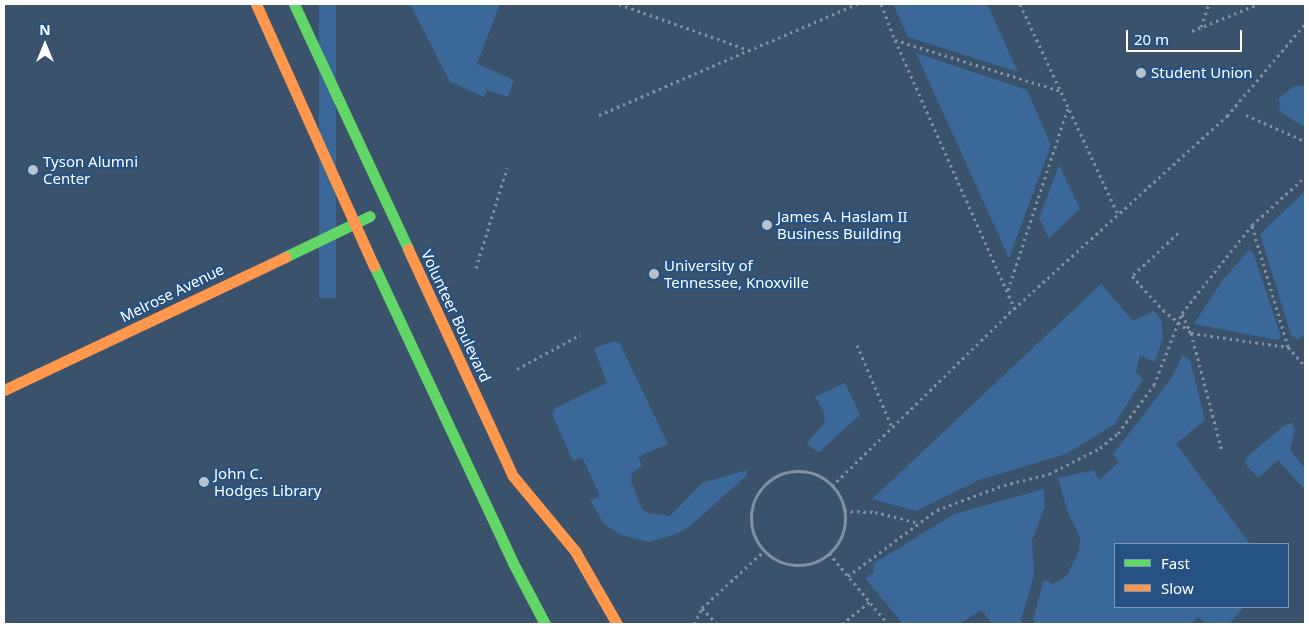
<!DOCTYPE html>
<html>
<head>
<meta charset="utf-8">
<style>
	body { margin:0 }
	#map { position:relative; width:1309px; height:628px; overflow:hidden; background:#3b526d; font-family:"Noto Sans",sans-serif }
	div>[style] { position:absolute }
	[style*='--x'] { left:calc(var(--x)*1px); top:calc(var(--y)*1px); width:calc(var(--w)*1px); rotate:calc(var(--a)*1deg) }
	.green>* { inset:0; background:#3a6899; transform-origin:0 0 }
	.path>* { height:3px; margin-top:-1.5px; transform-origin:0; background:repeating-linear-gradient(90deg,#8191a3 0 2.5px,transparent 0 6.5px) }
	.path>.ring { margin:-1.5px; padding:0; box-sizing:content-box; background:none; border:3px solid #8191a3; border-radius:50% }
	.fast>* { height:11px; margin:-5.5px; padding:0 5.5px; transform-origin:5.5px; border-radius:5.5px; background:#63d668 }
	.slow>* { height:11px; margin:-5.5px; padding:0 5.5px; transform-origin:5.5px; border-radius:5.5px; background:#ff974d }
	.dots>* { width:14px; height:14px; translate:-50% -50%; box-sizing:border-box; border:2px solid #255183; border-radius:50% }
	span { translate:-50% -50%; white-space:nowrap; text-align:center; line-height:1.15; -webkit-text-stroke:4px #255183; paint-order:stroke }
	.poi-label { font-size:15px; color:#fff }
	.left { translate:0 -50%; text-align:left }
	.street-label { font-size:15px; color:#fff }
	.frame { position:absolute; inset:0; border:5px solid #fff; pointer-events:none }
	.legend { position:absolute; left:1114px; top:543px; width:175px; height:65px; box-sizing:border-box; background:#255183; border:1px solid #7c97b5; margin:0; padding:6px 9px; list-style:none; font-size:15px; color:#fff }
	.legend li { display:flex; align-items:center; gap:10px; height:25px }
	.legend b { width:25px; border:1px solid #7c97b5 }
	.north { position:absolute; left:20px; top:20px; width:50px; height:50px; -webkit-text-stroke:4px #255183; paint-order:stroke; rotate:0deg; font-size:14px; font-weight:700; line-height:20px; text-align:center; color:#fff }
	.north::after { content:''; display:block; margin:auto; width:18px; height:22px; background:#fff; clip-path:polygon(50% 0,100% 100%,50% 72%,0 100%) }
	.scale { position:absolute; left:1126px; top:30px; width:116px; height:22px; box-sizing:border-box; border:2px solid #fff; border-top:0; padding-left:6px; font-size:15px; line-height:18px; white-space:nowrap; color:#fff; -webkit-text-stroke:4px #255183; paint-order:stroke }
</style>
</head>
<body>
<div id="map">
	<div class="green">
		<i style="left:319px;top:4px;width:17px;height:294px"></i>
		<i style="clip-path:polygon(410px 4px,500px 4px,477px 64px,514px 80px,508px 97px,487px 90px,484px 97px,450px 82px)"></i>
		<i style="clip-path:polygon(893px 4px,987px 4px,1018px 72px,908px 37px)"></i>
		<i style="clip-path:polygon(916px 53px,1027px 90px,1051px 145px,1009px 258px)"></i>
		<i style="clip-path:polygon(1294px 86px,1305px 86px,1305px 128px,1278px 110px,1281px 105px,1278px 99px)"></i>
		<i style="clip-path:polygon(1059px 165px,1080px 209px,1049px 238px,1039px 218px)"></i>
		<i style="clip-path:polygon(1305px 191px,1305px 334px,1298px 340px,1291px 335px,1260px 234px)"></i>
		<i style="clip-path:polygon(1249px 250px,1253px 252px,1281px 337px,1277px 340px,1194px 324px,1222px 281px)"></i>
		<i style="clip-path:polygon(1101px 284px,1133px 321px,1154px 311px,1161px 320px,1163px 337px,1155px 362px,1140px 355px,1136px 372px,1143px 379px,1114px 425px,1066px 454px,979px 480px,916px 511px,872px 499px)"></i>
		<i style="clip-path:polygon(615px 341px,620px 344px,668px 444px,638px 457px,642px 465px,632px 474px,631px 481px,642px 509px,648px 513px,670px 516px,702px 483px,747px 470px,746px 476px,689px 527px,676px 534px,649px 542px,621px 535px,604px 524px,590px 500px,600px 496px,582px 457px,573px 461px,552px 414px,555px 408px,607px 383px,594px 348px)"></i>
		<i style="clip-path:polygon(1183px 355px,1190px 360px,1205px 420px,1176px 444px,1250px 544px,1115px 544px,1115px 607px,1244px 607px,1229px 624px,1207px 624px,1198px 617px,1191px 624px,1035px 624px,1033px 619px,1044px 579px,1053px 584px,1067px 575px,1079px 551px,1080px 537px,1068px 513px,1058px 478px,1094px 470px,1099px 480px,1119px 462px,1113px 454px,1171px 379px)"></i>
		<i style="clip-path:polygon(845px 383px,860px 415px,818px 453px,807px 443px,825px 422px,823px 410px,815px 397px)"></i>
		<i style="clip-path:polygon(1292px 423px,1295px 430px,1290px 450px,1305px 468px,1305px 490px,1278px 460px,1258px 478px,1245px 463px,1248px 456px,1285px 425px)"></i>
		<i style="clip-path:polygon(1044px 489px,1045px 507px,1032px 540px,1034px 575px,1021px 620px,1023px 624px,993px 624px,981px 610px,959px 624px,903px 624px,865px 578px,874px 573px,873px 564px,954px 514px)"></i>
	</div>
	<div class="path">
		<i style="--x:619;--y:4;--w:138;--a:19.5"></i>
		<i style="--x:881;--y:4;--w:39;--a:69"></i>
		<i style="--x:895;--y:40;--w:295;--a:66"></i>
		<i style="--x:1020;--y:4;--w:234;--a:65"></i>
		<i style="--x:1201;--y:27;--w:24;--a:-71"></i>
		<i style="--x:1192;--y:31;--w:71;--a:-22.2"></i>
		<i style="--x:895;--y:40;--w:174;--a:17.1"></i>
		<i style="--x:599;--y:115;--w:281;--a:-23.3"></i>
		<i style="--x:1246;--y:115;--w:64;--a:23.8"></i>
		<i style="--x:1252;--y:226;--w:126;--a:73.4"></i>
		<i style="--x:1288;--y:347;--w:25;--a:48"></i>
		<i style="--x:1178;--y:233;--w:63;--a:136.9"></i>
		<i style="--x:1132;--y:276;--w:46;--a:47.6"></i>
		<i style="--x:1163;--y:310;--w:36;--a:39"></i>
		<i style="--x:1191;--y:333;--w:98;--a:8.2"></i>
		<i style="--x:476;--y:268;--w:105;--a:-72.8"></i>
		<i style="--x:1008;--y:290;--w:192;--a:-71.8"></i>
		<i style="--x:1182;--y:314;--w:21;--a:65"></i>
		<i style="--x:1191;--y:333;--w:122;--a:75.3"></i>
		<i style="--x:857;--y:345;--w:89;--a:66.9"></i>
		<i style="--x:517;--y:369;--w:72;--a:-28.4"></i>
		<i class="ring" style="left:751px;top:471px;width:91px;height:91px"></i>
		<i style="--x:832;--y:486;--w:248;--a:-44.3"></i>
		<i style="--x:1009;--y:313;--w:294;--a:-42.1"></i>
		<i style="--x:1227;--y:116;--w:121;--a:-49.7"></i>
		<i style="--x:844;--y:511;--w:31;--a:2"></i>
		<i style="--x:875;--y:512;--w:45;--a:14"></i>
		<i style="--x:829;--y:553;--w:92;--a:50.3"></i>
		<i style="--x:848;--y:576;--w:111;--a:-36.6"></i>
		<i style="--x:937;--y:510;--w:72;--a:-20.5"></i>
		<i style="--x:1004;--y:485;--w:46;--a:-13.7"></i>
		<i style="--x:1049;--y:474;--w:57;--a:-27"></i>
		<i style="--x:1100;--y:448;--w:23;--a:-40"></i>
		<i style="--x:1118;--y:433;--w:60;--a:-53.1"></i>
		<i style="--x:1154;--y:385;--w:77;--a:-68.7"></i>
		<i style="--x:1182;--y:313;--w:112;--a:-51.5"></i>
		<i style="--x:1252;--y:225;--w:72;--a:-42.2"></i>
		<i style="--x:702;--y:608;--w:22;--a:47"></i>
		<i style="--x:694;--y:624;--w:18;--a:-63"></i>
		<i style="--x:702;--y:608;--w:84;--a:-42.6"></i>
		<i style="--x:842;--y:624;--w:35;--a:-39"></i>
	</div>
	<div class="fast">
		<i style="--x:294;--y:4;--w:270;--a:65"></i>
		<i style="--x:285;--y:257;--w:94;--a:-25.8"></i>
		<i style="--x:374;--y:266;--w:328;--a:64.9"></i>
		<i style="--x:513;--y:563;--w:69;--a:62.3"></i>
	</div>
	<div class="slow">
		<i style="--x:256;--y:4;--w:287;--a:65.8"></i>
		<i style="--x:408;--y:249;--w:250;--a:65.2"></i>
		<i style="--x:513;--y:476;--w:97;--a:50.4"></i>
		<i style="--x:575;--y:551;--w:84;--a:60.1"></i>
		<i style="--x:4;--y:390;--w:311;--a:-25.3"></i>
	</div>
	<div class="dots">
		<i style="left:1141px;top:73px;background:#bac2cc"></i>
		<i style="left:33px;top:170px;background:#bac2cc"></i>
		<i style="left:767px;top:225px;background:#bac2cc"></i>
		<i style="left:654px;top:274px;background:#bac2cc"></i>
		<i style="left:204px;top:482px;background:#bac2cc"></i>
	</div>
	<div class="poi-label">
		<span class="left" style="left:1151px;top:73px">Student Union</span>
		<span class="left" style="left:43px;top:170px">Tyson Alumni<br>Center</span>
		<span class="left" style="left:777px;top:225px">James A. Haslam II<br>Business Building</span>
		<span class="left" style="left:664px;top:274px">University of<br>Tennessee, Knoxville</span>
		<span class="left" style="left:214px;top:482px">John C.<br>Hodges Library</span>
	</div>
	<div class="street-label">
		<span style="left:172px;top:293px;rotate:-26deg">Melrose Avenue</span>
		<span style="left:456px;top:316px;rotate:65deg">Volunteer Boulevard</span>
	</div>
	<div class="frame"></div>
	<ul class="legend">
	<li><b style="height:6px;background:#63d668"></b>Fast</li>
	<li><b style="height:6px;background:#ff974d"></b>Slow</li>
	</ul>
	<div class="north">N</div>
	<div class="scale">20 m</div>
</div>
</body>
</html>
